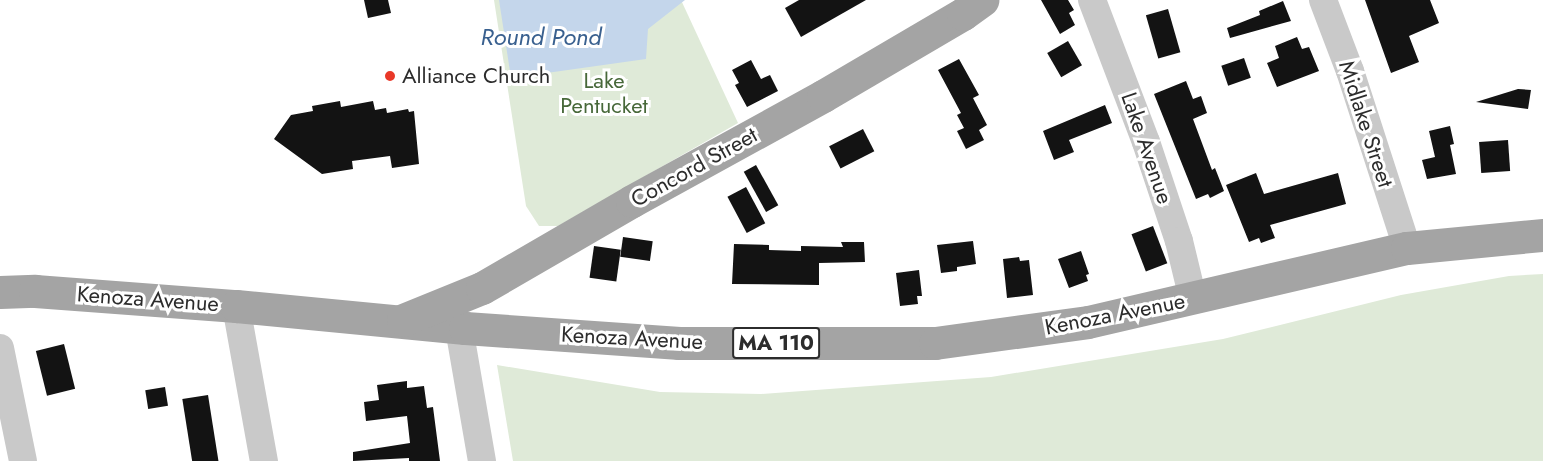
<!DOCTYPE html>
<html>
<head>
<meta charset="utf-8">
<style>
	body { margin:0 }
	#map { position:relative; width:1543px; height:461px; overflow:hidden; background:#fff; font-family:Jost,sans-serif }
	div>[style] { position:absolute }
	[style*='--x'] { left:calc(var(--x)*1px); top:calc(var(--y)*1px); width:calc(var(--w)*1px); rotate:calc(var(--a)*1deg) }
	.green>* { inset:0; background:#dfead8 }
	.water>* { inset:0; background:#c4d6eb }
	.building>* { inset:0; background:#131313; transform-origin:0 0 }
	.minor>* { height:28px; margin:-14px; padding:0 14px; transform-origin:14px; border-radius:14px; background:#c9c9c9 }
	.major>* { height:33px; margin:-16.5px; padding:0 16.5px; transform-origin:16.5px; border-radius:16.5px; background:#a4a4a4 }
	.dots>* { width:16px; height:16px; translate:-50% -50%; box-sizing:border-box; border:3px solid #fff; border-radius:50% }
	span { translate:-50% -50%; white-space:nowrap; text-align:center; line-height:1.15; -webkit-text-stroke:6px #fff; paint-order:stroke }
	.shield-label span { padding:2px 4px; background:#fff; border:2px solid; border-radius:4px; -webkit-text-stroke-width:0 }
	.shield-label { font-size:21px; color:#2c2c2c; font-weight:700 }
	.poi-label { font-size:22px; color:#2c2c2c }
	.left { translate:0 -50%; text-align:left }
	.park-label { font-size:22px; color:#476839 }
	.street-label { font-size:22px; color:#2c2c2c }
	.water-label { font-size:24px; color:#39608f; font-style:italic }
</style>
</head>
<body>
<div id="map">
	<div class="green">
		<i style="clip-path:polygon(494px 0,681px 0,738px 123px,558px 226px,539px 226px,526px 206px)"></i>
		<i style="clip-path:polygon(1543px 274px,1543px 461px,513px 461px,497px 365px,660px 392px,761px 394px,991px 377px,1223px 339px,1401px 295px,1509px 276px)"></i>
	</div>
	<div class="water">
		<i style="clip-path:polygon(499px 0,685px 0,648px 29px,646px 59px,511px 78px)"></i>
	</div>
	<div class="building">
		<i style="clip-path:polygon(364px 0,388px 0,391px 13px,368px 18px)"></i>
		<i style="clip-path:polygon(799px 0,866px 0,801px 37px,785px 8px)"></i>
		<i style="clip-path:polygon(1041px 0,1068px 0,1074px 10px,1069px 13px,1075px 25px,1060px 34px)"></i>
		<i style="clip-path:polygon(1365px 0,1430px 0,1439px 23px,1409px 36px,1419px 62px,1391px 73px)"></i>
		<i style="clip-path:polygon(1283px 1px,1291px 21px,1230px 38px,1227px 28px,1260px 15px,1259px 11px)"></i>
		<i style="left:1168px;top:9px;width:45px;height:23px;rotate:74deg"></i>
		<i style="clip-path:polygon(1297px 37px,1302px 49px,1309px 47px,1319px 71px,1277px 87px,1267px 63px,1279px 58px,1275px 46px)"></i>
		<i style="left:1068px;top:41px;width:28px;height:24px;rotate:60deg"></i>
		<i style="left:1244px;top:58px;width:21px;height:24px;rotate:71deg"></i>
		<i style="clip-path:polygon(959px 59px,979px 95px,973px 98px,987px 125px,979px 130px,984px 140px,966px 149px,957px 131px,964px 128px,957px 115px,961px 113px,938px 70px)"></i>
		<i style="clip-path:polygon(751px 60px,761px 79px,770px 75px,778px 91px,747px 107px,735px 85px,739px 83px,732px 70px)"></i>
		<i style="clip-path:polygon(1186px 81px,1193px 99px,1201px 96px,1207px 113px,1193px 119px,1212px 170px,1215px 168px,1224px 191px,1210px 198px,1208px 194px,1196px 199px,1154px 94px)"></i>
		<i style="clip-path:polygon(1518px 89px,1531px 90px,1528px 109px,1476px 102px)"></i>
		<i style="clip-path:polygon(340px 101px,341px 107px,373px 101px,375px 110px,386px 108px,387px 113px,408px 109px,409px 112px,414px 111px,419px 164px,392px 168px,390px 156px,352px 161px,353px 169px,322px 174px,274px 139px,291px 115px,313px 111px,312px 106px)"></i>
		<i style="clip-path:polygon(1105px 105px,1112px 123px,1069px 140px,1074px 152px,1054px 160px,1043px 131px)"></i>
		<i style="clip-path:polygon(1450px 126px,1454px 144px,1450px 145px,1456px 174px,1427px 179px,1422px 160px,1435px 157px,1429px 131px)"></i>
		<i style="left:863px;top:129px;width:25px;height:38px;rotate:63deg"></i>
		<i style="left:1508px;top:140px;width:31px;height:29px;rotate:86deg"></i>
		<i style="left:756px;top:165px;width:46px;height:14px;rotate:61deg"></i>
		<i style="clip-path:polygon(1256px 173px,1264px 194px,1338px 173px,1346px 204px,1270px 225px,1275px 238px,1261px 243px,1259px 238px,1249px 242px,1226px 185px)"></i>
		<i style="left:746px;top:187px;width:41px;height:21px;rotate:62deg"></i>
		<i style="left:1153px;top:226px;width:40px;height:23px;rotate:69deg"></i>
		<i style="left:623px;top:237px;width:30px;height:20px;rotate:8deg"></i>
		<i style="clip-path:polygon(973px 241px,976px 264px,957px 267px,957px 271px,941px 273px,937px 245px)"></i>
		<i style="clip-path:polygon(841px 242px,864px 242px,865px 262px,819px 263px,819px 285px,732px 284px,734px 244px,769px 245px,769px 250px,801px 251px,801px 246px,843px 247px)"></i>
		<i style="left:594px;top:246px;width:27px;height:32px;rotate:8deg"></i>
		<i style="clip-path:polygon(1081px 251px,1089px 274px,1086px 275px,1088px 281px,1069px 288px,1058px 259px)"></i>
		<i style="clip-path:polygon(1019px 257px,1020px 261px,1029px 260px,1033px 295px,1007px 298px,1003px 259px)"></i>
		<i style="clip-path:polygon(919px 270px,922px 296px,917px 296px,918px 304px,900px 306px,896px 273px)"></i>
		<i style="left:64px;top:344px;width:46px;height:29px;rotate:76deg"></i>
		<i style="clip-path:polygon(407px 381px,407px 388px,424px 386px,427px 408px,433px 407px,440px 461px,409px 461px,409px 458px,353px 461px,353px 452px,410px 443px,407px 416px,366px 421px,364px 402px,379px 400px,377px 385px)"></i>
		<i style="left:165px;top:387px;width:19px;height:20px;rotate:81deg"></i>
		<i style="left:208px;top:395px;width:67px;height:26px;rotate:81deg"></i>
	</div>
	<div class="minor">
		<i style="--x:1092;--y:0;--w:152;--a:69.2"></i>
		<i style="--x:1146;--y:142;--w:104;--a:71.6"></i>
		<i style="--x:1179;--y:241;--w:60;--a:76.4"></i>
		<i style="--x:1323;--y:0;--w:76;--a:69.2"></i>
		<i style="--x:1350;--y:71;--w:186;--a:72.1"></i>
		<i style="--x:236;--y:306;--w:158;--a:79.8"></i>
		<i style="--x:459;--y:328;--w:135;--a:80.2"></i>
		<i style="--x:0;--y:348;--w:115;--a:78.5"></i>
	</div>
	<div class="major">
		<i style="--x:0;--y:292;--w:35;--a:-2"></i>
		<i style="--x:35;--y:291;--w:202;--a:4.3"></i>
		<i style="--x:236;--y:306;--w:230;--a:5.5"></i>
		<i style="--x:465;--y:328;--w:215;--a:4"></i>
		<i style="--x:679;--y:343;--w:256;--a:0"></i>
		<i style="--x:935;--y:343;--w:154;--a:-7.8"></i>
		<i style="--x:1088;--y:322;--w:327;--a:-13.1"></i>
		<i style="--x:1407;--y:248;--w:137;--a:-5.5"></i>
		<i style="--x:403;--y:320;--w:85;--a:-22.1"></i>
		<i style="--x:482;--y:288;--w:173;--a:-30.1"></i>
		<i style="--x:632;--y:201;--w:218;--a:-28.8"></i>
		<i style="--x:823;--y:96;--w:162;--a:-30.4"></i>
		<i style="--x:963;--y:14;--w:24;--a:-36"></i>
	</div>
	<div class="dots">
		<i style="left:390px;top:76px;background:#e93828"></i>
	</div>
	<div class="shield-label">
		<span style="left:776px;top:343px">MA 110</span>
	</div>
	<div class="poi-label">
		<span class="left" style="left:402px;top:76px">Alliance Church</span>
	</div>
	<div class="park-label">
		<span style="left:604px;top:93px">Lake<br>Pentucket</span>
	</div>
	<div class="street-label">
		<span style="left:1366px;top:124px;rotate:72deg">Midlake Street</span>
		<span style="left:1147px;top:148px;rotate:71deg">Lake Avenue</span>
		<span style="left:694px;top:167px;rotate:-29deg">Concord Street</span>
		<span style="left:148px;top:299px;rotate:4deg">Kenoza Avenue</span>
		<span style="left:1115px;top:314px;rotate:-11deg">Kenoza Avenue</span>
		<span style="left:632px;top:338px;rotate:3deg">Kenoza Avenue</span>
	</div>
	<div class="water-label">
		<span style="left:541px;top:37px">Round Pond</span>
	</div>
</div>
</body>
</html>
